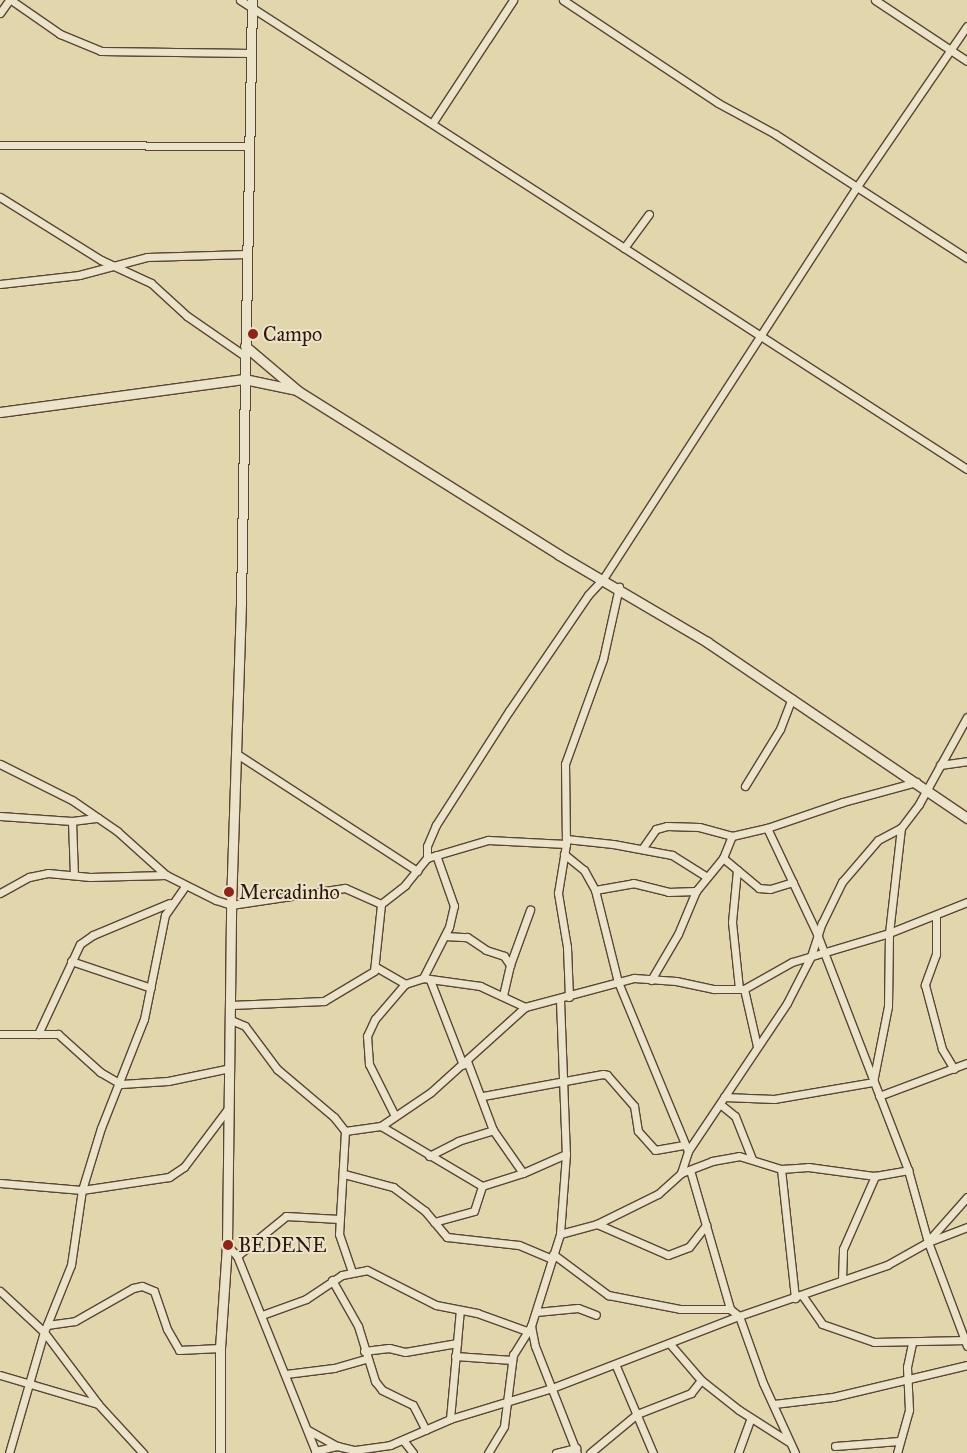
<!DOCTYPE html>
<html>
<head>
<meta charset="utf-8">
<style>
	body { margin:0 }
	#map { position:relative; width:967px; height:1453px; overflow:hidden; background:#e2d6ad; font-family:"IM FELL Great Primer",serif }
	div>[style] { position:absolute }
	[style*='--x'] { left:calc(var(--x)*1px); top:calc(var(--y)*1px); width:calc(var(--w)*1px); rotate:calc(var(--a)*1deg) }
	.roads { filter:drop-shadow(1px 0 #5a4534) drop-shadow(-1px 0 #5a4534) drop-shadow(0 1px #5a4534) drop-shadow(0 -1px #5a4534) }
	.minor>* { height:7px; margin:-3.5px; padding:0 3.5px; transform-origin:3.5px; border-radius:3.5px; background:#ece4ca }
	.tertiary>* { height:9px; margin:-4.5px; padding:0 4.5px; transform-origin:4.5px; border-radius:4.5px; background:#ece4ca }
	.dots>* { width:14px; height:14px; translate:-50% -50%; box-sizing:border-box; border:2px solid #ece4ca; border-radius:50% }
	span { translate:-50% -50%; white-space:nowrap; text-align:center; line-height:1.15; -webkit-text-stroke:4px #ece4ca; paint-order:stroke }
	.poi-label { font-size:20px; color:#2c150b }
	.left { translate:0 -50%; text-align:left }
</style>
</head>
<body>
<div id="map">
	<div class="roads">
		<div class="minor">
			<i style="--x:11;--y:0;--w:60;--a:34.8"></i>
			<i style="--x:60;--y:34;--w:44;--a:22.5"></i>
			<i style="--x:101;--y:51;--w:150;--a:0.8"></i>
			<i style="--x:240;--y:0;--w:865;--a:32.83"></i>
			<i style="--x:563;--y:0;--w:186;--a:33.6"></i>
			<i style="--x:718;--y:103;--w:65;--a:28.5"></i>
			<i style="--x:775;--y:134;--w:229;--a:32.9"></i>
			<i style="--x:875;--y:0;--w:110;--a:33.5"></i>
			<i style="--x:0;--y:13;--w:16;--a:-55"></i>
			<i style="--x:433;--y:122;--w:146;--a:-56.7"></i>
			<i style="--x:0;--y:145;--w:249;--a:0.2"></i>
			<i style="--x:0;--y:197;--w:119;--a:32"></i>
			<i style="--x:101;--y:260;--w:55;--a:24.7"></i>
			<i style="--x:151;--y:283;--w:49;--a:42.5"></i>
			<i style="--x:187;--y:316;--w:70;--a:34.6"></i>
			<i style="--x:624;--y:248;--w:42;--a:-53.7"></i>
			<i style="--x:0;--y:284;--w:80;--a:-6.5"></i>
			<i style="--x:79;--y:275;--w:70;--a:-14.8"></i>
			<i style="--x:147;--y:257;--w:99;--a:-1.7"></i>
			<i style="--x:237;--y:754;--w:215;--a:33"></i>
			<i style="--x:0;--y:764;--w:80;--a:26.6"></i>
			<i style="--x:72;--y:800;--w:55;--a:34.6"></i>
			<i style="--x:117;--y:831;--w:66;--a:41.9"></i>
			<i style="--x:166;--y:875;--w:56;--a:26.6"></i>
			<i style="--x:216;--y:900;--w:16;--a:18"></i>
			<i style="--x:231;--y:905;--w:115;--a:-8.5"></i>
			<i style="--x:345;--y:888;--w:39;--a:24"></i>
			<i style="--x:940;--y:765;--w:27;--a:-8"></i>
			<i style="--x:745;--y:786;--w:67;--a:-58.4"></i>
			<i style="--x:780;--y:729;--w:33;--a:-69"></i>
			<i style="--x:0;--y:816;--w:72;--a:4"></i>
			<i style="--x:72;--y:821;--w:26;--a:-7"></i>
			<i style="--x:72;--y:821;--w:54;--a:87.9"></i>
			<i style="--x:767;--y:828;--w:117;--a:64.7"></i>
			<i style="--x:817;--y:934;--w:253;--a:68.9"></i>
			<i style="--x:908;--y:1170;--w:75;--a:74.5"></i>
			<i style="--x:928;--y:1242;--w:111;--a:69.4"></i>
			<i style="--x:566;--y:839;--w:47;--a:6.1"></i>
			<i style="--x:613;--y:844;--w:60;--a:10.6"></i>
			<i style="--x:672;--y:855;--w:39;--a:32"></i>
			<i style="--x:642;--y:849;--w:24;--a:-55"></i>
			<i style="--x:656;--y:829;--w:11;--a:-15"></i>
			<i style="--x:667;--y:826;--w:32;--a:2"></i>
			<i style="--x:699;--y:827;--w:34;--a:15"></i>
			<i style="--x:732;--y:836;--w:36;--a:-13"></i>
			<i style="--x:767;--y:828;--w:80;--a:-18.9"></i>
			<i style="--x:843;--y:802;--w:76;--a:-15.3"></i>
			<i style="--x:564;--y:854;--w:26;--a:39"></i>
			<i style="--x:584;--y:870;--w:23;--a:61"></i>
			<i style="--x:595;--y:890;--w:95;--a:76"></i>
			<i style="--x:618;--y:982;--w:183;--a:67.5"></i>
			<i style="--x:427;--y:858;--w:64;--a:-16.4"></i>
			<i style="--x:488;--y:840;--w:78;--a:2.9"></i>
			<i style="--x:723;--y:858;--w:47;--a:39.8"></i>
			<i style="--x:759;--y:888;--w:11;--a:5"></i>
			<i style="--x:770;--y:889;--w:24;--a:-17"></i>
			<i style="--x:737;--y:870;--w:52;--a:95.5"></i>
			<i style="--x:732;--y:922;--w:67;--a:84"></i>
			<i style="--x:595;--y:890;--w:39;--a:-10"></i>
			<i style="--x:633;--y:883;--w:36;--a:14"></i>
			<i style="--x:668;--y:892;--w:28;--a:-2"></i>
			<i style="--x:0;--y:893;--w:33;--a:-29"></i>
			<i style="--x:29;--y:877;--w:19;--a:-12"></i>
			<i style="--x:48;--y:873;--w:42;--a:5.4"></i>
			<i style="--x:90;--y:877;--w:76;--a:-1.5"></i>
			<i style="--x:936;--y:916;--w:38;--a:90"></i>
			<i style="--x:936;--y:954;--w:33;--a:110"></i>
			<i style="--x:925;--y:985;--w:66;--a:75.1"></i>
			<i style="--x:942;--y:1049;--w:23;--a:59"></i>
			<i style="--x:445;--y:936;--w:22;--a:3"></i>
			<i style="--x:467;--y:937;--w:23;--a:34"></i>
			<i style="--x:486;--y:950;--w:19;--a:18"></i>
			<i style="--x:504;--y:956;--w:11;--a:56"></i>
			<i style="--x:510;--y:965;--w:32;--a:103"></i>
			<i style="--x:71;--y:961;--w:84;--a:18.6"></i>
			<i style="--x:510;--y:965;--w:59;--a:-70"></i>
			<i style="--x:376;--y:967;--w:34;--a:30"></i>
			<i style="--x:423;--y:978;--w:57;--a:-63"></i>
			<i style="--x:449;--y:927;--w:22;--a:-77"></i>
			<i style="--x:454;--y:906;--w:54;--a:-109.4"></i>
			<i style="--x:430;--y:980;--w:91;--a:68.8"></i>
			<i style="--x:651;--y:980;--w:53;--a:-59.6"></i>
			<i style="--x:678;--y:934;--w:47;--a:-67.3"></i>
			<i style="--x:696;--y:891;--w:43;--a:-50.7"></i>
			<i style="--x:723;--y:858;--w:24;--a:-68"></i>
			<i style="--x:744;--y:989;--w:58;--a:77.2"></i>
			<i style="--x:569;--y:997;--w:50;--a:-92.3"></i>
			<i style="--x:567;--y:947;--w:55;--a:-99.5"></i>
			<i style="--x:558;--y:893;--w:50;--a:-80.7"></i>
			<i style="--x:566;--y:844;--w:80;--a:-90.7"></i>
			<i style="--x:565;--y:764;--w:112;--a:-70.1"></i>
			<i style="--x:603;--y:659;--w:74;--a:-77.5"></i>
			<i style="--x:560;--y:1000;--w:154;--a:87.8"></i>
			<i style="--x:566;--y:1154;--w:80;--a:94.3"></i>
			<i style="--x:231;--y:1005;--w:93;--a:-2.5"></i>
			<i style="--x:324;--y:1001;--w:58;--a:-31"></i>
			<i style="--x:374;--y:971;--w:67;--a:-84"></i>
			<i style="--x:381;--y:904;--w:31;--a:-38"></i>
			<i style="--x:405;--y:885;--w:35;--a:-51"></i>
			<i style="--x:427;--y:858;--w:12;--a:-90"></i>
			<i style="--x:427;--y:846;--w:23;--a:-67"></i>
			<i style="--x:436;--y:825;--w:135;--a:-57.4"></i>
			<i style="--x:509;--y:711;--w:140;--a:-55.7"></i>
			<i style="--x:588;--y:595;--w:22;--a:-47"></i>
			<i style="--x:603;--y:579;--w:466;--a:-57.1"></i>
			<i style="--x:856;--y:188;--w:196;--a:-55.6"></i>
			<i style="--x:231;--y:1020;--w:15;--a:23"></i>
			<i style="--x:245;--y:1026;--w:54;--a:53.3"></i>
			<i style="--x:277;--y:1069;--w:75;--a:40.1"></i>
			<i style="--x:334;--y:1117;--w:18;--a:52"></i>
			<i style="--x:345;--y:1131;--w:103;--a:93.3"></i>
			<i style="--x:339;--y:1234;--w:40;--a:71.1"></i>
			<i style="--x:0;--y:1034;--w:58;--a:0"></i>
			<i style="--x:58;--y:1034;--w:57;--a:42.1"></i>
			<i style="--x:100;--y:1072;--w:24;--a:30"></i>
			<i style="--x:121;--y:1084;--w:47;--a:-3.7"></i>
			<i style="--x:168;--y:1081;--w:63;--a:-11.8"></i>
			<i style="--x:38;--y:1034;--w:99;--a:-65"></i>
			<i style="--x:80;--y:944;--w:16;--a:-35"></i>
			<i style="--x:93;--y:935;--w:83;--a:-22.6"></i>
			<i style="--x:467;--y:1061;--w:74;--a:69.4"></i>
			<i style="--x:493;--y:1130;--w:52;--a:55.1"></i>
			<i style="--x:483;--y:1096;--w:122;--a:-10.4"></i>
			<i style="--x:603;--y:1074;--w:4;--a:14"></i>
			<i style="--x:607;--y:1075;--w:41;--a:48.9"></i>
			<i style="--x:634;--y:1106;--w:25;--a:81"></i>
			<i style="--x:638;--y:1131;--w:25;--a:48"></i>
			<i style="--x:655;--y:1150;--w:29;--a:-10"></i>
			<i style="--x:879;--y:1096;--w:94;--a:-20.6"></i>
			<i style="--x:724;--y:1097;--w:50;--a:2.3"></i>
			<i style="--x:774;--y:1099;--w:100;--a:-9.7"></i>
			<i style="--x:873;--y:1082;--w:77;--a:-78.8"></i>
			<i style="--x:888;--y:1006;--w:73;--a:-89.2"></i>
			<i style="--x:889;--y:933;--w:106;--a:-83.5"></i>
			<i style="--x:720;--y:1104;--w:19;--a:39"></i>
			<i style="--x:735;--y:1116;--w:46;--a:68.4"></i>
			<i style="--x:395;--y:1116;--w:58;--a:-116.6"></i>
			<i style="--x:369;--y:1064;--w:28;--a:-94"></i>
			<i style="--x:367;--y:1036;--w:19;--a:-65"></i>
			<i style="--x:375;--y:1019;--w:46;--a:-49.4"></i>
			<i style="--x:405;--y:984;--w:19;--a:-18"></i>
			<i style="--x:423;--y:978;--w:58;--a:8"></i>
			<i style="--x:480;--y:986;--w:50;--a:25"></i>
			<i style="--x:381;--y:1126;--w:117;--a:30.7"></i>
			<i style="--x:482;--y:1186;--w:43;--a:-17.6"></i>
			<i style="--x:523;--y:1173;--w:47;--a:-23.8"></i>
			<i style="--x:345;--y:1131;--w:36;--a:-8"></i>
			<i style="--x:381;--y:1126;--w:60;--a:-34.2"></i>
			<i style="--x:431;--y:1092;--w:127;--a:-42.1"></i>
			<i style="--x:525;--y:1007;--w:113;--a:-14.9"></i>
			<i style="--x:634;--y:978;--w:42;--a:4.1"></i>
			<i style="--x:676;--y:981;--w:39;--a:12"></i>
			<i style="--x:714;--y:989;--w:30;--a:0"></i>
			<i style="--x:744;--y:989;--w:55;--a:-29.4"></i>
			<i style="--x:792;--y:962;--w:101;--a:-16.6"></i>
			<i style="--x:889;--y:933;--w:84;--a:-21.7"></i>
			<i style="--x:429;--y:1156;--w:33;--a:-27"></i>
			<i style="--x:458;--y:1141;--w:37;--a:-17"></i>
			<i style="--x:781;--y:1169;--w:130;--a:83.8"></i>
			<i style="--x:690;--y:1170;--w:145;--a:73.9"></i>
			<i style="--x:681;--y:1173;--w:33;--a:-21"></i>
			<i style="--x:712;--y:1161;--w:27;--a:-10"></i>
			<i style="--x:739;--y:1156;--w:44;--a:17.2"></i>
			<i style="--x:781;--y:1169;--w:27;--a:-4"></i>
			<i style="--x:808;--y:1167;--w:68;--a:7.7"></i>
			<i style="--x:875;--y:1176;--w:34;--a:-10"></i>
			<i style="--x:344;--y:1174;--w:51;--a:14.9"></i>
			<i style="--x:393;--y:1187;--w:40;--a:37"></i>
			<i style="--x:425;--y:1211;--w:34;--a:50"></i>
			<i style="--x:447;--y:1237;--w:72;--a:6.3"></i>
			<i style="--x:519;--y:1245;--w:36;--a:23"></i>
			<i style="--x:0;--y:1183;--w:82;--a:4.9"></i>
			<i style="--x:82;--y:1190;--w:88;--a:-8.5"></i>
			<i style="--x:169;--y:1177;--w:18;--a:-34"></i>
			<i style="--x:184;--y:1167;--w:75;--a:-53.1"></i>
			<i style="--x:434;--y:1222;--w:41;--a:-15.4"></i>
			<i style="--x:474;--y:1211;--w:26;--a:-72"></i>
			<i style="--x:597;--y:1224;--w:77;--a:23.6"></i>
			<i style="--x:668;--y:1255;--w:22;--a:-21"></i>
			<i style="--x:689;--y:1247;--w:28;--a:-52"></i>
			<i style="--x:929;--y:1240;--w:57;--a:-48.5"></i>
			<i style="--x:227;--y:1245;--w:15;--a:48"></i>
			<i style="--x:237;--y:1256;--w:212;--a:68.1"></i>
			<i style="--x:553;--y:1254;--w:69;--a:36.7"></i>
			<i style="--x:608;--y:1295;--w:73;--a:11"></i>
			<i style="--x:680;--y:1309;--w:50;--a:0"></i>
			<i style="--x:730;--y:1309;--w:11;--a:38"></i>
			<i style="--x:739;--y:1316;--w:71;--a:70.3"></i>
			<i style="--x:763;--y:1383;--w:77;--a:65.4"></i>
			<i style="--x:237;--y:1256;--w:63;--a:-39.2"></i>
			<i style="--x:286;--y:1216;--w:53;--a:3.2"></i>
			<i style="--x:842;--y:1279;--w:30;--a:-88"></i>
			<i style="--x:843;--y:1249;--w:80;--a:-66.3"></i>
			<i style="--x:332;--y:1280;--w:53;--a:60.5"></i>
			<i style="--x:358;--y:1326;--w:58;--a:72.8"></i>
			<i style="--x:375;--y:1381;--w:11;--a:52"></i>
			<i style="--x:382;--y:1390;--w:34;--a:26"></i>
			<i style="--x:413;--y:1405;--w:28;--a:63"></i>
			<i style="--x:0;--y:1291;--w:60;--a:43"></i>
			<i style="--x:44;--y:1332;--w:90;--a:53.1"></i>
			<i style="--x:98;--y:1404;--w:67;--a:47.4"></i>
			<i style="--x:802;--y:1295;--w:35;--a:55"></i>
			<i style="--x:822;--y:1324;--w:55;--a:19.1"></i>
			<i style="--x:874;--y:1342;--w:93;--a:-1.2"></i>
			<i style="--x:536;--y:1312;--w:42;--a:-5.4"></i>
			<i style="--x:578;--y:1308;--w:19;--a:21"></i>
			<i style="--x:262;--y:1315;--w:47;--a:-20"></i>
			<i style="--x:306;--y:1299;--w:43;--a:-33.7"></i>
			<i style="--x:342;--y:1275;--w:25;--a:-11"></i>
			<i style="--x:367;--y:1270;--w:77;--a:26.9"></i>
			<i style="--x:436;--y:1305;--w:42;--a:11"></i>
			<i style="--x:477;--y:1313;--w:53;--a:19.8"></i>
			<i style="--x:47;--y:1325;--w:28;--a:-8"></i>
			<i style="--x:75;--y:1321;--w:67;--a:-29.6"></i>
			<i style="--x:133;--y:1288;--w:9;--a:-13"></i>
			<i style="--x:142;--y:1286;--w:13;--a:23"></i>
			<i style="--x:154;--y:1291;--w:40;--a:71.1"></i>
			<i style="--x:167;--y:1329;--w:24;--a:60"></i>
			<i style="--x:179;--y:1350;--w:41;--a:-2.8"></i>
			<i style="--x:531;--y:1326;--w:20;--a:79"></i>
			<i style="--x:535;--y:1346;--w:115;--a:68.6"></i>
			<i style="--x:670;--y:1344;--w:48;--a:49.3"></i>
			<i style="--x:701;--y:1380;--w:48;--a:38.3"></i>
			<i style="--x:739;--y:1410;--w:59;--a:32.6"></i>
			<i style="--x:364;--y:1351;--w:25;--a:-7"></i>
			<i style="--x:389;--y:1348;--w:16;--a:14"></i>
			<i style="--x:405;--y:1352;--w:53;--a:-9.8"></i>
			<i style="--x:455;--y:1356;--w:57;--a:4"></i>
			<i style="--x:616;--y:1366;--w:95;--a:67"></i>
			<i style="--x:286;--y:1374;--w:48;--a:-7.1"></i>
			<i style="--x:334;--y:1368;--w:33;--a:-16"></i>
			<i style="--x:0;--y:1375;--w:102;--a:16.5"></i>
			<i style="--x:774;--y:1404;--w:59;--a:-6.8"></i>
			<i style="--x:833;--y:1397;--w:138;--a:-13.4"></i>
			<i style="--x:450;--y:1419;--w:109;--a:-84.8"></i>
			<i style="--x:308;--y:1430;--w:33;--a:29"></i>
			<i style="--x:337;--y:1446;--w:18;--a:13"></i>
			<i style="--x:355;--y:1450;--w:35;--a:-8"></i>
			<i style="--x:390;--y:1445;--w:65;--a:-23.4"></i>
			<i style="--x:450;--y:1419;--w:107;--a:-16.9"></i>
			<i style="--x:552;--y:1388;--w:200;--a:-21.1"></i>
			<i style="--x:739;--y:1316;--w:157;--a:-19"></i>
			<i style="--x:887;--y:1265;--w:47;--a:-29.3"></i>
			<i style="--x:928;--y:1242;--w:42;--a:-21"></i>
			<i style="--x:403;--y:1440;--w:16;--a:52"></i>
			<i style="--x:835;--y:1446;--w:64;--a:-4.5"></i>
			<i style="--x:315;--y:1451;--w:23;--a:-13"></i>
			<i style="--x:9;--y:1453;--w:126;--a:-73.9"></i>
			<i style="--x:44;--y:1332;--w:72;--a:-68.1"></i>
			<i style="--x:71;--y:1265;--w:76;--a:-81.7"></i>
			<i style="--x:82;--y:1190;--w:65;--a:-73"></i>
			<i style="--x:101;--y:1128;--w:117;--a:-68.5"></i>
			<i style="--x:144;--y:1019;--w:106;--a:-78.6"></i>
			<i style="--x:165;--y:915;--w:35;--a:-55"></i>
			<i style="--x:488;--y:1453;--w:31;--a:-59"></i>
			<i style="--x:504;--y:1426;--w:72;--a:-82.8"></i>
			<i style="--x:513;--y:1355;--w:34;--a:-58"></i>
			<i style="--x:531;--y:1326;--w:96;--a:-72.5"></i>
			<i style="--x:560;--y:1234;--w:38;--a:-15"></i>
			<i style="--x:597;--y:1224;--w:68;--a:-26.2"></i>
			<i style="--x:658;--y:1194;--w:31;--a:-42"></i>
			<i style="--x:681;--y:1173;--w:23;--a:-72"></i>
			<i style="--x:688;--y:1151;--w:178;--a:-56.2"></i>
			<i style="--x:787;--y:1003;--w:53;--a:-62.9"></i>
			<i style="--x:811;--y:956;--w:35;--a:-72"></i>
			<i style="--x:822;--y:923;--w:46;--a:-64"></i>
			<i style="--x:842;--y:882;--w:55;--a:-49.4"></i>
			<i style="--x:878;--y:840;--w:26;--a:-28"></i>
			<i style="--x:901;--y:828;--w:30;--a:-53"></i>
			<i style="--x:919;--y:804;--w:99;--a:-61.1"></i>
			<i style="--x:556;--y:1453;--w:21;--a:-14"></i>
			<i style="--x:590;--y:1453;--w:61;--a:-39.7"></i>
			<i style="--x:637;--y:1414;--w:58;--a:-21.3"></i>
			<i style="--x:691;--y:1393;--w:16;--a:-52"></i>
			<i style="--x:738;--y:1453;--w:37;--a:-70"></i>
			<i style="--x:897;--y:1453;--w:45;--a:-74.4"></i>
			<i style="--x:909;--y:1410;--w:43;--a:-92.7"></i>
			<i style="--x:907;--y:1367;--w:25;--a:-78"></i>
		</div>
		<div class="tertiary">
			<i style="--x:245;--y:346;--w:70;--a:40.3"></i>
			<i style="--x:298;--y:391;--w:308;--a:32.1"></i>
			<i style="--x:559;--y:555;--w:172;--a:30.4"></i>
			<i style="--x:707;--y:642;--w:314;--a:34.1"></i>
			<i style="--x:0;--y:412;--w:246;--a:-7.7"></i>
			<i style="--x:244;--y:379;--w:53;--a:11.9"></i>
			<i style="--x:220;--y:1453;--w:105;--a:-90"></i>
			<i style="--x:220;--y:1348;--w:103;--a:-86.1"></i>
			<i style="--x:227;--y:1245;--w:340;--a:-89.3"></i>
			<i style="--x:231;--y:905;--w:304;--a:-88.1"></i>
			<i style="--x:241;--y:601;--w:601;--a:-88.95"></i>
		</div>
	</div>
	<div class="dots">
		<i style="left:253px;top:334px;background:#8f2418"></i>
		<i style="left:229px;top:892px;background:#8f2418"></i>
		<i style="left:228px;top:1245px;background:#8f2418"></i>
	</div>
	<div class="poi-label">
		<span class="left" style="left:263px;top:334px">Campo</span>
		<span class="left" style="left:239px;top:892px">Mercadinho</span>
		<span class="left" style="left:238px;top:1245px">BEDENE</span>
	</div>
</div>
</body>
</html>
